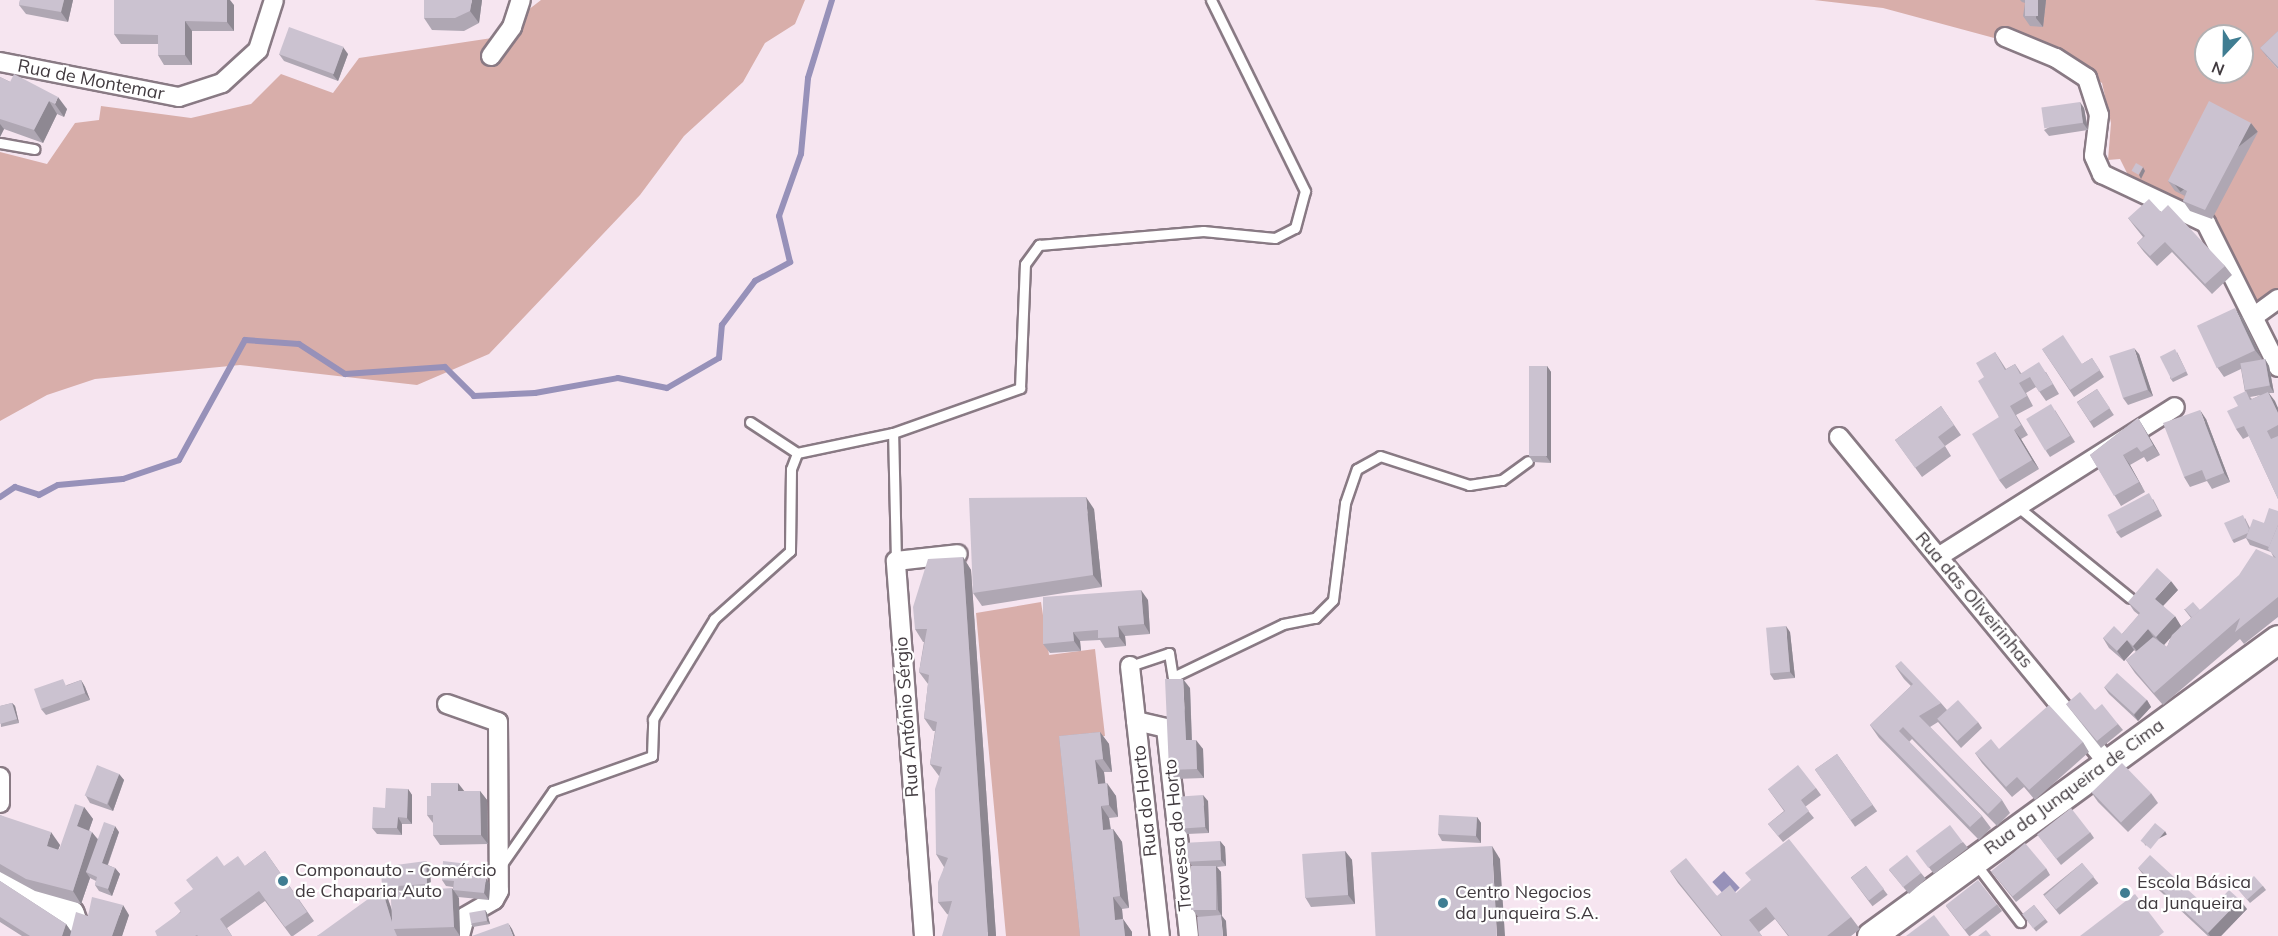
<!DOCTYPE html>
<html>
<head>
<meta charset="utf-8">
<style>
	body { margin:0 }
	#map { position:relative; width:2278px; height:936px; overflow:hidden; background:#f6e5f0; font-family:Mulish,sans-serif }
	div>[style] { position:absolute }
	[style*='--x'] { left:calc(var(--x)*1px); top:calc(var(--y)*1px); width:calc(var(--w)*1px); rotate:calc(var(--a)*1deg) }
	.green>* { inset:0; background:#d8aeaa }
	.water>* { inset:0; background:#9791b9; transform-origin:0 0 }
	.stream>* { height:6px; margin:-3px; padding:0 3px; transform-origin:3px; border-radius:3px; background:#9791b9 }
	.roads { filter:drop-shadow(2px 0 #897a84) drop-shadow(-2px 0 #897a84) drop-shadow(0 2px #897a84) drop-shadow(0 -2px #897a84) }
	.lane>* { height:9px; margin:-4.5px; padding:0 4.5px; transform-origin:4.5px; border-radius:4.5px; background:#fff }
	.street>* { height:18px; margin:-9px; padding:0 9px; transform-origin:9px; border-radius:9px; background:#fff }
	.secondary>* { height:27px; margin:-13.5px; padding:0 13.5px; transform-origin:13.5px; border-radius:13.5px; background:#fff }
	.wall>* { inset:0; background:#afa7b3; transform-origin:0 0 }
	.shaded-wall>* { inset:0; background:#8e8892; transform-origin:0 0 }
	.building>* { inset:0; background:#cbc2d0; transform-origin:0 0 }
	.dots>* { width:16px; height:16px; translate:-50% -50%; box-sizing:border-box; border:3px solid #fff; border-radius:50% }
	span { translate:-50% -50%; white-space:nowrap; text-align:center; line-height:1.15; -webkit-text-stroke:4.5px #fff; paint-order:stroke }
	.street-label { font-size:18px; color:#413a3f }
	.poi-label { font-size:18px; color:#413a3f }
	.left { translate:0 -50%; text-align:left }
	.north { position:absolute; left:2194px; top:24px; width:60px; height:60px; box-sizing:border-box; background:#fff; border:2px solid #b3b0b2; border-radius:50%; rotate:202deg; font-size:16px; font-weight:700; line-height:24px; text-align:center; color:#413a3f }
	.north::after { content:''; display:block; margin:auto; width:21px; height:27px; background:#3f7d92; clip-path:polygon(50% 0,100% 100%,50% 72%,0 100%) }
</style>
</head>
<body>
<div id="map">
	<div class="green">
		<i style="clip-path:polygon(541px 0,805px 0,795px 24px,765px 43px,743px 82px,684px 136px,640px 195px,489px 354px,417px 385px,240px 365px,95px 379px,47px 395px,0 421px,0 152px,47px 164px,75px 123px,99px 120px,101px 106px,191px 118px,251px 104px,281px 74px,333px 93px,359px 58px,492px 38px)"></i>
		<i style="clip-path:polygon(evenodd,1814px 0,2278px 0,2278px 47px,2267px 57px,2278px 69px,2278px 291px,2257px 306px,2212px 219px,2129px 177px,2120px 159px,2108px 160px,2111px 123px,2102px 83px,2065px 57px,1883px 8px,1814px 0,2206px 36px,2242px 36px,2242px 72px,2206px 72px,2206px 36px)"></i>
		<i style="clip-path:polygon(1041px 602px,1049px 655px,1095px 649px,1105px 736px,1063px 741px,1081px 936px,1006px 936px,976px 613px)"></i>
	</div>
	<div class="water">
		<i style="left:1724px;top:871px;width:23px;height:16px;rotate:47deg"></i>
	</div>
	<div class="stream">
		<i style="--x:0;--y:497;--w:18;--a:-34"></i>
		<i style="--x:15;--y:487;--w:25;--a:18"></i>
		<i style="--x:39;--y:495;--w:21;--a:-28"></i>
		<i style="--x:58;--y:485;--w:65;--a:-5.3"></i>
		<i style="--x:123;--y:479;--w:59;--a:-18.7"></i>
		<i style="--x:179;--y:460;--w:137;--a:-61.2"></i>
		<i style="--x:245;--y:340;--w:54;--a:4.2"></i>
		<i style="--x:299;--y:344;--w:55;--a:33.1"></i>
		<i style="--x:345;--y:374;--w:100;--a:-4"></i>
		<i style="--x:445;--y:367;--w:41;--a:45"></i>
		<i style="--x:474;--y:396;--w:61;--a:-2.8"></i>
		<i style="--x:535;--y:393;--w:84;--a:-10.2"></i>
		<i style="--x:618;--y:378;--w:50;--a:11.5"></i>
		<i style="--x:667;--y:388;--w:60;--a:-30"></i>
		<i style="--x:719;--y:358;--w:33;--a:-85"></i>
		<i style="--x:722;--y:325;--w:55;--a:-53.1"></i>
		<i style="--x:755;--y:281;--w:40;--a:-28"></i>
		<i style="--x:790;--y:262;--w:47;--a:-103.4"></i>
		<i style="--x:779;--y:216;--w:66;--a:-70.5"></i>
		<i style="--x:801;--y:154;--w:76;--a:-84.7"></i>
		<i style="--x:808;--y:78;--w:82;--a:-72.9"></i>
	</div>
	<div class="roads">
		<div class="lane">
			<i style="--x:0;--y:143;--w:35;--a:10"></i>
			<i style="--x:750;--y:422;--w:56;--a:33.4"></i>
			<i style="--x:797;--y:453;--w:98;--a:-11.8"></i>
			<i style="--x:2018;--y:507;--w:144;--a:39.1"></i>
			<i style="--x:896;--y:561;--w:128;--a:-91.3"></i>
			<i style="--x:893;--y:433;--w:135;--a:-19.5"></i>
			<i style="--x:1020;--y:388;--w:124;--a:-87.7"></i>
			<i style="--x:1025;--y:264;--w:24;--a:-54"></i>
			<i style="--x:1039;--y:245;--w:165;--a:-4.9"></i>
			<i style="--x:1203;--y:231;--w:72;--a:5.6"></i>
			<i style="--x:1275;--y:238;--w:22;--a:-27"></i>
			<i style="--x:1295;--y:228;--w:38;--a:-75"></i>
			<i style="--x:1305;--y:191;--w:213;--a:-116.2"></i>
			<i style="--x:1130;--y:666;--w:41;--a:-18.4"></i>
			<i style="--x:1169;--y:653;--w:24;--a:81"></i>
			<i style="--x:1173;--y:677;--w:122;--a:-25.7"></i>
			<i style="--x:1283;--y:624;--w:33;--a:-11"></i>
			<i style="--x:1315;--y:618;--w:25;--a:-45"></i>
			<i style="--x:1333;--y:600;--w:98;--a:-82.9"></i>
			<i style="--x:1345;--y:503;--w:36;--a:-71"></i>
			<i style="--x:1357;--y:469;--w:26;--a:-29"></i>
			<i style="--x:1380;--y:456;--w:94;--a:18"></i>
			<i style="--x:1469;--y:485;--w:33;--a:-9"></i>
			<i style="--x:1502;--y:480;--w:32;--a:-36"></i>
			<i style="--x:502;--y:864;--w:89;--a:-55.1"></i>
			<i style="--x:553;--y:791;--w:105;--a:-19.5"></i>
			<i style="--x:652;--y:756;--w:37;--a:-88"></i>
			<i style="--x:653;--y:719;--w:117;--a:-58.6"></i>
			<i style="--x:714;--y:619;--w:102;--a:-41.8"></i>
			<i style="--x:790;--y:551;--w:82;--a:-89.3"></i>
			<i style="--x:791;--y:469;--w:17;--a:-69"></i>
			<i style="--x:1976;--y:864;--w:73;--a:52.8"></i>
		</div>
		<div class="street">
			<i style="--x:2005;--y:37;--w:55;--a:22.4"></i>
			<i style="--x:2056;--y:58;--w:37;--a:33"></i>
			<i style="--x:2087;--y:78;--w:39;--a:72"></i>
			<i style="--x:2099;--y:115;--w:41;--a:97"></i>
			<i style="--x:2094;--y:156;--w:20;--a:66"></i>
			<i style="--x:2102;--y:174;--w:115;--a:25.2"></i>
			<i style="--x:2206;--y:223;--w:161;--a:63.4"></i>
			<i style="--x:491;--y:56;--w:36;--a:-54"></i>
			<i style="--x:512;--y:27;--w:28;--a:-72"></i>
			<i style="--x:0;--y:62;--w:182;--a:11.1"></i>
			<i style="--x:179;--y:97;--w:45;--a:-18"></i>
			<i style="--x:222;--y:83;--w:49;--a:-42.5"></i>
			<i style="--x:258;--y:50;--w:52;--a:-72.3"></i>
			<i style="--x:2256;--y:315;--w:27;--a:-36"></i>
			<i style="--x:1839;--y:437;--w:423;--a:50.5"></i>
			<i style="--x:1938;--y:557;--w:280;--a:-32.3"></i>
			<i style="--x:1130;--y:666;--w:272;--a:83.7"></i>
			<i style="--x:447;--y:704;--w:54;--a:19.4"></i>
			<i style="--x:498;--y:722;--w:169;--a:89.7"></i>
			<i style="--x:499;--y:891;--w:10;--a:119"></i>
			<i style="--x:494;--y:900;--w:34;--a:150"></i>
			<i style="--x:465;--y:917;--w:20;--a:105"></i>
			<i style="--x:1136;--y:721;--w:31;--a:13"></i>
			<i style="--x:1166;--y:728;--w:209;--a:83.7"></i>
			<i style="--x:0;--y:777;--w:26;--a:90"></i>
			<i style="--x:924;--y:936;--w:376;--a:-94.3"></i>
			<i style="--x:896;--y:561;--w:62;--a:-6.4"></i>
		</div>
		<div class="secondary">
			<i style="--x:0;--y:877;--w:79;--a:27.9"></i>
			<i style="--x:70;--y:914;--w:23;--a:70"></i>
			<i style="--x:1871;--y:936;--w:504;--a:-36.12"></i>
		</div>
	</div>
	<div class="wall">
		<i style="clip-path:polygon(20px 0,73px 0,68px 22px,26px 14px,19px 5px)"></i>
		<i style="clip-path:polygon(482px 0,479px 23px,464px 31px,432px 30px,424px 18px)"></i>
		<i style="clip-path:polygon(2020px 0,2046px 0,2043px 27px,2030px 26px,2023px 16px,2025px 3px,2022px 2px)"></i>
		<i style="clip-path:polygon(234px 5px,234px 31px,192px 31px,192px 65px,164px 65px,158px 55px,158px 44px,121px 44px,114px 34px)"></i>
		<i style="clip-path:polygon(2278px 31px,2278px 69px,2267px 57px,2260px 48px)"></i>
		<i style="clip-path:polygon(279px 54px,348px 54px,338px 81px,284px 61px)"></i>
		<i style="clip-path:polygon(0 77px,67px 109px,64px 117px,57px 114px,43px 143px,4px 129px,0 137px)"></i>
		<i style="clip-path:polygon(2084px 108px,2088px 130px,2049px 136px,2044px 130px)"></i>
		<i style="clip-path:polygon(2258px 132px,2212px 219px,2190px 211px,2183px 201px,2185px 196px,2175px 191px,2168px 181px)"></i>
		<i style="clip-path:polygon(2161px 212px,2225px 266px,2232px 275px,2212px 294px,2172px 252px,2157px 266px,2144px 252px,2137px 243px,2143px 237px,2135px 227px,2128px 218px)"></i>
		<i style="clip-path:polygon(evenodd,2242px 317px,2262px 359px,2260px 360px,2265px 359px,2269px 366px,2274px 393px,2269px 393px,2278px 408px,2278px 499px,2249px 436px,2243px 439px,2236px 429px,2238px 406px,2245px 392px,2241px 369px,2224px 377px,2217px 367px,2242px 317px,2261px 395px,2252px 399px,2250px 397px,2261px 395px)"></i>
		<i style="clip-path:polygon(2042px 349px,2082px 364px,2092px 358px,2104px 377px,2074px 397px)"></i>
		<i style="clip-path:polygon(1995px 352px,2006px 369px,2015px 364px,2021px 373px,2046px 372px,2059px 394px,2046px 401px,2036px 387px,2026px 393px,2033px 406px,2016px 415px,2028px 435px,2021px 439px,2039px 469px,2006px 489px,1999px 480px,1999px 417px,1984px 377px)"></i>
		<i style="clip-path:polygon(2177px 352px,2188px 375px,2173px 382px,2170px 378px)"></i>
		<i style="clip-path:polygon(2139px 354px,2153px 396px,2128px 405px,2123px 398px)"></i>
		<i style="clip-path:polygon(1547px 366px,1551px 372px,1551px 463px,1533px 462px,1529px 456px)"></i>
		<i style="left:2097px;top:389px;width:31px;height:24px;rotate:57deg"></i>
		<i style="clip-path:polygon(1941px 406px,1961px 435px,1945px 446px,1951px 456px,1922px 477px,1895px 440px)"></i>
		<i style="clip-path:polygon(2055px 410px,2075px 442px,2050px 457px,2046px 451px)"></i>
		<i style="clip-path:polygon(2138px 418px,2160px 455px,2147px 462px,2144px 457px,2130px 465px,2145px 492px,2121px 506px,2090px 455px)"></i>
		<i style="clip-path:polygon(2206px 419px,2230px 482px,2212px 489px,2207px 481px,2190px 487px,2184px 477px)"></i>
		<i style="clip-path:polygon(2153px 499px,2162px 516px,2121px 538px,2116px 532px)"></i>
		<i style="clip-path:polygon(1094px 509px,1102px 587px,982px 606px,973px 593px)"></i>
		<i style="clip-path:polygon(evenodd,2278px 511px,2278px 617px,2244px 644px,2240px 639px,2163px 705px,2135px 673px,2126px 660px,2136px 652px,2134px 650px,2124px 661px,2109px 648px,2103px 638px,2122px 634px,2139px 615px,2134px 611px,2128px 602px,2178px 590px,2163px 606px,2181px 626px,2177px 630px,2191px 618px,2184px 609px,2200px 610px,2274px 558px,2271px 552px,2250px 545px,2246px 538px,2234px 543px,2232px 540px,2245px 518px,2250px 528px,2264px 523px,2278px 511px,2171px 637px,2167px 647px,2164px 645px,2171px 637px)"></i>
		<i style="clip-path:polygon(963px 557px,971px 570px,996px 936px,947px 914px,938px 902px,944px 867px,936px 854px,939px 776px,930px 764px,935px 731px,933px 731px,924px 718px,928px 684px,919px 672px,924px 642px,923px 642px,915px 629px)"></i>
		<i style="clip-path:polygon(1148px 600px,1150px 634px,1125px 636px,1126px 646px,1105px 648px,1100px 640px,1080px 641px,1081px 651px,1050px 653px,1043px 644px)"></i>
		<i style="clip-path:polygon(1790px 632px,1795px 678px,1774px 680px,1770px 674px)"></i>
		<i style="clip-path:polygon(1895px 666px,1941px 703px,1947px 710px,1978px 722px,1982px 728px,1961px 748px,1938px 722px,1930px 727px,2002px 800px,2010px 813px,1997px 826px,1912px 739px,1909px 742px,1982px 816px,1991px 828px,1979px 840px,1879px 738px,1870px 725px,1911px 686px,1904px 679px)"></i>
		<i style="clip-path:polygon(81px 680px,85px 687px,90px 700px,46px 715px,41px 709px,67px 685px)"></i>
		<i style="clip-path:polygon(2104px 687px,2147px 700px,2151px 707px,2138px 721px,2109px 694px)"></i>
		<i style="clip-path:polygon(1190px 688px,1192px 740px,1203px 749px,1204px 778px,1175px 779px,1169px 770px)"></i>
		<i style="clip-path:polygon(12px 703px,15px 706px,19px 723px,1px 727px,0 706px)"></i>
		<i style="clip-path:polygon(2066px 704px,2095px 710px,2118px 724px,2123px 730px,2101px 748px)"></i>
		<i style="clip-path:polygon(1100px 732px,1109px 744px,1112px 772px,1104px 772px,1105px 783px,1116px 796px,1118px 817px,1109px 818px,1111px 829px,1113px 829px,1122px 842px,1129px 908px,1122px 909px,1123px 919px,1132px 932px,1132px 936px,1080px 936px,1059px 736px)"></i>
		<i style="clip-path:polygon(2083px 742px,2089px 752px,2035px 800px,2024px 787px,2012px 797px,1982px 763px,1975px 753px,1999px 749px)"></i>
		<i style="left:1837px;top:754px;width:70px;height:27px;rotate:55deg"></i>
		<i style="clip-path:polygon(119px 774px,124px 780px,113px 811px,90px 803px,86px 796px)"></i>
		<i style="clip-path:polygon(1816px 788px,1821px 795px,1805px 807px,1814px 818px,1783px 842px,1768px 824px,1784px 811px,1768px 789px)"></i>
		<i style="clip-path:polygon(408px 789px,412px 795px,412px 824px,402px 824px,402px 835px,377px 834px,372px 828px,385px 808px)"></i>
		<i style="clip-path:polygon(464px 791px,480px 791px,487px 800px,488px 844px,440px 845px,433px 835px,433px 823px,427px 815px,431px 796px)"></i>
		<i style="clip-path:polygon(2091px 792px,2151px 793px,2158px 803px,2128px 832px,2098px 802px)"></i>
		<i style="clip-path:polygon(1208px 801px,1209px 833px,1187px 834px,1182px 828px)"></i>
		<i style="clip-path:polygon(84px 807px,93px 819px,89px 830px,98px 839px,119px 832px,108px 865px,115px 868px,120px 874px,112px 896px,99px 891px,95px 885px,96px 881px,90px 878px,81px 904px,35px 891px,0 872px,0 815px,60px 845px,58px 850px,59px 850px)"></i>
		<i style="clip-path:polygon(1477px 817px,1481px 823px,1481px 843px,1442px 841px,1438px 834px)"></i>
		<i style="clip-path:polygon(2090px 832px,2094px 838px,2061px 865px,2038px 835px)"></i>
		<i style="clip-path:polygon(1220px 841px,1225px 847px,1226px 866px,1217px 867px,1221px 872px,1222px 916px,1226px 921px,1198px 917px,1193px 910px,1192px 866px,1189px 862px)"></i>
		<i style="clip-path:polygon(1963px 842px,1968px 848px,1934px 874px,1921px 857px)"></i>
		<i style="clip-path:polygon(265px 851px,314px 921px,293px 936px,291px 936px,265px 901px,227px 928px,232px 936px,157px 936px,224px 866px,245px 866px)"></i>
		<i style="clip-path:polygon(1345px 851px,1352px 860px,1355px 904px,1311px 907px,1305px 897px)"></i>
		<i style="left:2082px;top:863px;width:26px;height:50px;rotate:51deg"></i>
		<i style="clip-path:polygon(468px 864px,472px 870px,472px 876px,490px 884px,489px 900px,458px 897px,460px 936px,317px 936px,388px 899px,392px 910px,391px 893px,387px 893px,382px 887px,430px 867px,431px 889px,453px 889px,453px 887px,446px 886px,442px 880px)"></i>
		<i style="left:1866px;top:866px;width:36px;height:19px;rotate:53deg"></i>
		<i style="clip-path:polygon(2046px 868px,2050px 875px,2016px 902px,1991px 871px)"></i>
		<i style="clip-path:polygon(2138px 868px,2210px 910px,2247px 909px,2221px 936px,2208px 936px,2145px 877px)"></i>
		<i style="clip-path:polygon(1889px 870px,1921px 873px,1926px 879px,1909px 894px)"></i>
		<i style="clip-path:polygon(1670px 871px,1717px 896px,1736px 893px,1851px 917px,1860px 929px,1851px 936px,1788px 936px,1775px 919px,1759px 932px,1762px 936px,1721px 936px,1678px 883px)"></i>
		<i style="clip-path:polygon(0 881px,66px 924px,71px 931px,88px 916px,129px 915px,122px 936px,22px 936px,0 922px)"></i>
		<i style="clip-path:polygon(2263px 886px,2266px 890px,2250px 903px,2239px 890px)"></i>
		<i style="clip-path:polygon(1997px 904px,2002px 911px,1970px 936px,1969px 936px,1946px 906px)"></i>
		<i style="left:2034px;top:905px;width:22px;height:15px;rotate:51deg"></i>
		<i style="clip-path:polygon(485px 910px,487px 913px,490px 924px,473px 927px,471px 924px)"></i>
	</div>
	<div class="shaded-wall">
		<i style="clip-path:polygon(64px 0,73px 0,68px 22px,61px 12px)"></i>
		<i style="clip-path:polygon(227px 0,230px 0,234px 5px,234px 31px,227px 22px)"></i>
		<i style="clip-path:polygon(472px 0,482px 0,479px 23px,470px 11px)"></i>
		<i style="clip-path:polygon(2038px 0,2046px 0,2043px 27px,2036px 18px)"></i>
		<i style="clip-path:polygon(185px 21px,192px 31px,192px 65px,185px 55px)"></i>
		<i style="clip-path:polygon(343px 47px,348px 54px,338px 81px,333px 75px)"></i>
		<i style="clip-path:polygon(58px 97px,67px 109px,64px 117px,55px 104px)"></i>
		<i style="clip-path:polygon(49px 101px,57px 114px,43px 143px,34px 130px)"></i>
		<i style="clip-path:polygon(2080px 102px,2084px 108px,2088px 130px,2083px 123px)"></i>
		<i style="left:2251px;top:123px;width:11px;height:98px;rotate:52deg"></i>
		<i style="clip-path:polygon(0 124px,4px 129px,0 137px)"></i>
		<i style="clip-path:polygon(2143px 167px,2145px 171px,2141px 179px,2139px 175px)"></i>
		<i style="clip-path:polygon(2235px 308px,2242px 317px,2262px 359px,2255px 350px)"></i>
		<i style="clip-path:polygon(2134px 348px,2139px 354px,2153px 396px,2148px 390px)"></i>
		<i style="clip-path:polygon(2265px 359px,2269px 366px,2274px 393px,2270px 386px)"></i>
		<i style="clip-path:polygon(1547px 366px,1551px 372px,1551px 463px,1546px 456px)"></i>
		<i style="clip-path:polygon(2268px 392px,2275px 401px,2278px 408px,2278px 413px)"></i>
		<i style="clip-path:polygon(2200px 410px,2206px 419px,2230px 482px,2224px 473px)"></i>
		<i style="clip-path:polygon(2138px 418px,2144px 428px,2160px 455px,2153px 445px)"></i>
		<i style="clip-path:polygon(2014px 430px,2021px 439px,2039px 469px,2032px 460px)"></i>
		<i style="clip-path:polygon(2123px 455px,2130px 465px,2145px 492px,2139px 482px)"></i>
		<i style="clip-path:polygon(1086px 497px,1094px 509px,1102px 587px,1093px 575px)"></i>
		<i style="clip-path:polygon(963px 557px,971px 570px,996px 936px,988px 936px)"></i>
		<i style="clip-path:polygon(2171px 581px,2178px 590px,2161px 608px,2155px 599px)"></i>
		<i style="clip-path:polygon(1141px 590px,1148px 600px,1150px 634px,1144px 624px)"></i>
		<i style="clip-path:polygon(2175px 616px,2181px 626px,2163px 646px,2156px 637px)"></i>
		<i style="clip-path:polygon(1118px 626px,1125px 636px,1126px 646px,1119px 637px)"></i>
		<i style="clip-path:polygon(1786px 626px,1790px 632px,1795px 678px,1790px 672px)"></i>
		<i style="clip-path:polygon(2148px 629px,2155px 639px,2140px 655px,2133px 646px)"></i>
		<i style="clip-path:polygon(1073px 632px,1080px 641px,1081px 651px,1074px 641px)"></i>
		<i style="clip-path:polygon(2127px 640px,2134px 650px,2124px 661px,2117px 651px)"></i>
		<i style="clip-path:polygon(1183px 679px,1190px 688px,1192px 750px,1186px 740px)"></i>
		<i style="clip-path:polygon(81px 680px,85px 687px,90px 700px,85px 693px)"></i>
		<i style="clip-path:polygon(2147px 700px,2151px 707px,2138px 721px,2134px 715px)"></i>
		<i style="clip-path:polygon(12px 703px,15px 706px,19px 723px,17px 719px)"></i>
		<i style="clip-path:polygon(1100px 732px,1109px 744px,1112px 772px,1103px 759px)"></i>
		<i style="clip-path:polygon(1196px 740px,1203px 749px,1204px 778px,1197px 769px)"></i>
		<i style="clip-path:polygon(1095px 760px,1104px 772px,1107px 797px,1098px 784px)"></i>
		<i style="clip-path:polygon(119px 774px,124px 780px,113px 811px,108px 804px)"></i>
		<i style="clip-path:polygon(458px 783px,465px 792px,458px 791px)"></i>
		<i style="clip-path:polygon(1107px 783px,1116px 796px,1118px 817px,1109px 805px)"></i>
		<i style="clip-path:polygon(408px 789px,412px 795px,412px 824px,407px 818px)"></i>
		<i style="clip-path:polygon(480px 791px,487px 800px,488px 844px,481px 835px)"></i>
		<i style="clip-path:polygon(1203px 795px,1208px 801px,1209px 833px,1205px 827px)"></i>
		<i style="clip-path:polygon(1101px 806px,1109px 818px,1112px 842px,1103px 830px)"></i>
		<i style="clip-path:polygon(84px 807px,93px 819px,86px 839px,77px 826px)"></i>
		<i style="clip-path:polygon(398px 817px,402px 824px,402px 835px,397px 828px)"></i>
		<i style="clip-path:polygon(1477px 817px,1481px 823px,1481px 843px,1476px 836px)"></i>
		<i style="clip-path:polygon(115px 826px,119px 832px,106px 869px,102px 863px)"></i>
		<i style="clip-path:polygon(1113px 829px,1122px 842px,1129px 908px,1120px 896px)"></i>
		<i style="left:2165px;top:831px;width:4px;height:24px;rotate:63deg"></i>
		<i style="clip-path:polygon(51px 832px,60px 845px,55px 858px,47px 846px)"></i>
		<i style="clip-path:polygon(92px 832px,101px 844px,86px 872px,90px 878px,81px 904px,73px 891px)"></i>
		<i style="clip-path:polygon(1220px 841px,1225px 847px,1226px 866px,1221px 860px)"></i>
		<i style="clip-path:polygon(1492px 846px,1500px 859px,1505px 936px,1497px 936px)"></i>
		<i style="clip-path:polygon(1345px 851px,1352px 860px,1355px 904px,1348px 895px)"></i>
		<i style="clip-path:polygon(426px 861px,430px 867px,431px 891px,427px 884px)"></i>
		<i style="clip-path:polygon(468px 864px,472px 870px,471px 882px,466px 876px)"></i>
		<i style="clip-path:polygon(1216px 866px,1221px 872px,1222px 916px,1218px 910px)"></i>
		<i style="clip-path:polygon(115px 868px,120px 874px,112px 896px,108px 889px)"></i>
		<i style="clip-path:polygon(486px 878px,490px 884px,489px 900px,484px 893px)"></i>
		<i style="clip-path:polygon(452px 888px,459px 898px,460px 936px,454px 927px)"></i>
		<i style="clip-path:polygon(382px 889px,388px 899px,398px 929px,392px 922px)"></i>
		<i style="clip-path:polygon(1113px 897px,1122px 909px,1124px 933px,1115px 920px)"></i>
		<i style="clip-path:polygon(2240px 900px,2247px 909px,2221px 936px,2210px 936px,2208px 933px)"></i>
		<i style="clip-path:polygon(123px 905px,129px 915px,122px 936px,112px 936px)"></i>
		<i style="clip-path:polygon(485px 910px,487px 913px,490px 924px,487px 921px)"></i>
		<i style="clip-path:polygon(1221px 915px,1226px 921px,1227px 936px,1223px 936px)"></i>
		<i style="clip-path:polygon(1123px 919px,1132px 932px,1132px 936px,1125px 936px)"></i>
		<i style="clip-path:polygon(508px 923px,512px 929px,515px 936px,513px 936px)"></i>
		<i style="clip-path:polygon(66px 924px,72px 933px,72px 936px,62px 936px)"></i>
	</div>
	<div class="building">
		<i style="clip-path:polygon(20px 0,64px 0,61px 12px,19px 5px)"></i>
		<i style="clip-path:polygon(114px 0,227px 0,227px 22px,185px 21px,185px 55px,158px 55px,158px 35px,114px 34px)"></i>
		<i style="clip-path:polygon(424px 0,472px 0,470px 11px,455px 18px,424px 18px)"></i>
		<i style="left:2025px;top:0;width:13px;height:16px"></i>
		<i style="left:289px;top:27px;width:58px;height:29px;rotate:20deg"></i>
		<i style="clip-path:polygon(2278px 31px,2278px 67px,2260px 48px)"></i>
		<i style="clip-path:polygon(14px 74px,58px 97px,55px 104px,49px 101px,34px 130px,0 119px,0 77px,10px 82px)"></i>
		<i style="clip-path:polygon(2209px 101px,2251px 123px,2205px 210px,2183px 201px,2187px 191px,2168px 181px)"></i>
		<i style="left:2080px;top:102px;width:21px;height:39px;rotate:82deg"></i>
		<i style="left:2136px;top:163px;width:8px;height:9px;rotate:30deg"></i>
		<i style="clip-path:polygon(2149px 199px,2161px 212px,2168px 205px,2225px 266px,2205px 284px,2165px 242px,2150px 256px,2137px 243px,2145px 236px,2128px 218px)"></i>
		<i style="left:2235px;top:308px;width:47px;height:42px;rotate:65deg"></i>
		<i style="clip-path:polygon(2063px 335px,2082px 364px,2092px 358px,2100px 370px,2070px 390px,2042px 349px)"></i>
		<i style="left:2134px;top:348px;width:44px;height:26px;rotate:72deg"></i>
		<i style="left:2175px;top:349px;width:25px;height:17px;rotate:63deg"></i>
		<i style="clip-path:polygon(1995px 352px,2005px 370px,2015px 364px,2020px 374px,2039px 362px,2053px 384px,2039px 392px,2030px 377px,2019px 383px,2027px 396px,2010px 406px,2021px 425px,2014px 430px,2032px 460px,1999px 480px,1972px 434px,1999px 417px,1978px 381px,1984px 377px,1976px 363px)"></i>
		<i style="left:2265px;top:359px;width:27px;height:25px;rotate:80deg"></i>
		<i style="left:1529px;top:366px;width:18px;height:90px"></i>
		<i style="left:2097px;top:389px;width:23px;height:24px;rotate:56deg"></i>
		<i style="clip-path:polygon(2246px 391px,2250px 400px,2268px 392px,2278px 413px,2278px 425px,2267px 431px,2271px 439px,2278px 436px,2278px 499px,2244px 426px,2236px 429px,2227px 411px,2238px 406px,2233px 397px)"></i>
		<i style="left:2051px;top:404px;width:37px;height:29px;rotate:59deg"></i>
		<i style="clip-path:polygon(1941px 406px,1954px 425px,1938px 437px,1945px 446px,1915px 468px,1895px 440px)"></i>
		<i style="clip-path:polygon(2200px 410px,2224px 473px,2206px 480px,2202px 470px,2184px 477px,2163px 423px)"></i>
		<i style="clip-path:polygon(2138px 418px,2153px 445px,2141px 452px,2137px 447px,2123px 455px,2139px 482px,2114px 496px,2090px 455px)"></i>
		<i style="left:2149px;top:493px;width:19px;height:47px;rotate:62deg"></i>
		<i style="clip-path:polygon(1086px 497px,1093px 575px,973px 593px,969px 498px)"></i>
		<i style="clip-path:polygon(2269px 508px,2278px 511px,2278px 525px,2269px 547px,2246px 538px,2253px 519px,2264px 523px)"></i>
		<i style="clip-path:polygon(2243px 515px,2249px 529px,2248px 533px,2232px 540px,2224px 523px)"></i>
		<i style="clip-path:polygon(2278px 525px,2278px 597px,2235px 632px,2240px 618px,2154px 693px,2126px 660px,2153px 637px,2167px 647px,2172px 635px,2239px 575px,2256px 549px,2276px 558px,2268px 549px)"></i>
		<i style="clip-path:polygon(963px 557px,988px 936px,942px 936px,952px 901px,938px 902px,938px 882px,948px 858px,936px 854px,935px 789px,942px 767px,930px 764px,937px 722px,924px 718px,929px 675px,919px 672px,927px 629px,915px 629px,913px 607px,928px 559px)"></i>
		<i style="clip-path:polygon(2157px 568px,2171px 581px,2155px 599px,2175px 616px,2156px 637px,2148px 629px,2133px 646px,2127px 640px,2117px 651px,2103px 638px,2114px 626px,2122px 634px,2140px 613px,2128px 602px)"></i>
		<i style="clip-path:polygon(1141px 590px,1144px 624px,1118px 626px,1119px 637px,1098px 638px,1098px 630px,1073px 632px,1074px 641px,1043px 644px,1043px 597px)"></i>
		<i style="left:2193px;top:602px;width:11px;height:11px;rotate:49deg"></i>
		<i style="left:1786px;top:626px;width:46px;height:20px;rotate:85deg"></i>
		<i style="clip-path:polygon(1901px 661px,1941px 703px,1919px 716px,2002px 800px,1988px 814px,1903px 727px,1899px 731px,1982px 816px,1970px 827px,1870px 725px,1913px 684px,1895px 666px)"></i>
		<i style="left:2117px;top:673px;width:40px;height:19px;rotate:42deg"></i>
		<i style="clip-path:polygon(63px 679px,66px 686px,81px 680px,85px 693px,41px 709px,34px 689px)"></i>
		<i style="clip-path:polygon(1165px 679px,1183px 679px,1186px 740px,1196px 740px,1197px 769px,1169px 770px)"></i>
		<i style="clip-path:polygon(2080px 692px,2095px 710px,2102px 704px,2118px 724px,2097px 741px,2066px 704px)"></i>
		<i style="left:1958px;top:700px;width:30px;height:28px;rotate:48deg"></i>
		<i style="clip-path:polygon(12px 703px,17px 719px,0 724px,0 706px)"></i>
		<i style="clip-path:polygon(2049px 705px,2083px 742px,2029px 790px,2017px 777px,2006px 787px,1975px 753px,1991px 739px,1999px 749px)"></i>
		<i style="clip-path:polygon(1100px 732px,1103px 759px,1095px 760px,1098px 784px,1107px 783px,1109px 805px,1101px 806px,1103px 830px,1113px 829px,1120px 896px,1113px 897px,1115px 920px,1123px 919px,1125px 936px,1080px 936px,1059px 736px)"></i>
		<i style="left:1837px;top:754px;width:62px;height:27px;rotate:55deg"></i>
		<i style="left:2122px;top:763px;width:42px;height:42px;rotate:46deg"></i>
		<i style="left:97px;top:765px;width:24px;height:33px;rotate:22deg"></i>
		<i style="clip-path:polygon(1798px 765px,1816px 788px,1801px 800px,1809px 811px,1778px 836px,1768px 824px,1785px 811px,1768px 789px)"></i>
		<i style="clip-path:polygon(431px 783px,458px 783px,458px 791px,480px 791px,481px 835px,433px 835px,433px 815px,427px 815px,427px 796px,431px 796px)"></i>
		<i style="clip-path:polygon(386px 788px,408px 789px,407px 818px,398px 817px,397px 828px,372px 828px,373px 807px,385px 808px)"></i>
		<i style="left:1203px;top:795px;width:32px;height:22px;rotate:86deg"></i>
		<i style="clip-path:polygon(75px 804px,84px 807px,77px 826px,92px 832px,73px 891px,26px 879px,0 864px,0 815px,51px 832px,47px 846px,59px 850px)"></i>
		<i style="left:2071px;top:808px;width:31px;height:43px;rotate:52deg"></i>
		<i style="left:1439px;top:815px;width:38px;height:19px;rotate:3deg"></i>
		<i style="clip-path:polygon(104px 822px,115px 826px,102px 863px,115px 868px,108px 889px,95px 885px,97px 877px,86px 872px)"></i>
		<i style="left:2155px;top:823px;width:13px;height:23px;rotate:39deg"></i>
		<i style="left:1950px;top:825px;width:21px;height:43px;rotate:53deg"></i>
		<i style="clip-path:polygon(1789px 839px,1851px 917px,1827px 936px,1789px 936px,1766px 907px,1749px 920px,1762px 936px,1722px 936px,1670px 871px,1686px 858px,1717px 896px,1730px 885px,1736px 893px,1751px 880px,1745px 873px)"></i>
		<i style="left:1220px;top:841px;width:19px;height:33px;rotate:87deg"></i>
		<i style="left:2025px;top:843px;width:33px;height:44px;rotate:50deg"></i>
		<i style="left:1492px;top:846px;width:90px;height:121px;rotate:87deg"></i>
		<i style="clip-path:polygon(265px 851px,307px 912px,285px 927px,259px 891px,220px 919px,232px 936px,198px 936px,197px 935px,195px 936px,157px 936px,155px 931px,181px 912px,174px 903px,193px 889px,186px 880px,217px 856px,224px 866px,238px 856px,245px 866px)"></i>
		<i style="left:1345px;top:851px;width:44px;height:43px;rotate:86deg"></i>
		<i style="left:1907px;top:855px;width:23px;height:23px;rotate:52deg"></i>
		<i style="clip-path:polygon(2150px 855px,2210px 910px,2229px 890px,2240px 900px,2208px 933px,2138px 868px)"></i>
		<i style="clip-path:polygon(426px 861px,427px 884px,382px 887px,381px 867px)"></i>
		<i style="clip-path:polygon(443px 861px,468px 864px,466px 876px,486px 878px,484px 893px,453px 890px,454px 881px,442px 880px)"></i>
		<i style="left:2082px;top:863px;width:18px;height:50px;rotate:49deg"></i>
		<i style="left:1191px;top:866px;width:25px;height:44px"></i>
		<i style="left:1866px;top:866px;width:29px;height:19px;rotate:52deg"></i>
		<i style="left:2254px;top:876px;width:13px;height:21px;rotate:48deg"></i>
		<i style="left:1978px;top:880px;width:31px;height:41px;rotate:52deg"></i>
		<i style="clip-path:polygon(0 881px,66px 924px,62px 936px,30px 936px,0 917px)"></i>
		<i style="clip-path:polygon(452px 888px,454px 927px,394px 929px,397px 936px,317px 936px,382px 889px,392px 922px,391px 892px)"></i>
		<i style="clip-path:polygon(2135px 894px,2164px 932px,2159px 936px,2080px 936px)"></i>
		<i style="clip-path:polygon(92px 897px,123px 905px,112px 936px,70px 936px,76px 912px,88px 916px)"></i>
		<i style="left:2034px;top:905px;width:18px;height:15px;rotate:52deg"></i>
		<i style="left:485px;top:910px;width:11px;height:16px;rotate:80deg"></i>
		<i style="left:1221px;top:915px;width:21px;height:24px;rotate:85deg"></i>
		<i style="clip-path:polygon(1934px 915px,1950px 936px,1906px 936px)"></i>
		<i style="clip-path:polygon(508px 923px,513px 936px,472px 936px)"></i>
		<i style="clip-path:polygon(1986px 930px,1991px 936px,1978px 936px)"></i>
	</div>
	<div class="dots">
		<i style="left:283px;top:881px;background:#3f7d92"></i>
		<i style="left:2125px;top:893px;background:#3f7d92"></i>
		<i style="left:1443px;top:903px;background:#3f7d92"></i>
	</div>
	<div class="street-label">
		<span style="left:91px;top:80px;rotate:11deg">Rua de Montemar</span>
		<span style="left:1974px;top:600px;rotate:50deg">Rua das Oliveirinhas</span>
		<span style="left:907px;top:717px;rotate:-94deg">Rua António Sérgio</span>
		<span style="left:2074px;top:787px;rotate:-36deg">Rua da Junqueira de Cima</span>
		<span style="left:1145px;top:801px;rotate:-96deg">Rua do Horto</span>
		<span style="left:1178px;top:835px;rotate:-96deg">Travessa do Horto</span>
	</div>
	<div class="poi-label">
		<span class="left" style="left:295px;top:881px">Componauto - Comércio<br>de Chaparia Auto</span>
		<span class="left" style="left:2137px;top:893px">Escola Básica<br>da Junqueira</span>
		<span class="left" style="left:1455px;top:903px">Centro Negocios<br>da Junqueira S.A.</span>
	</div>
	<div class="north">N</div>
</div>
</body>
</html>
